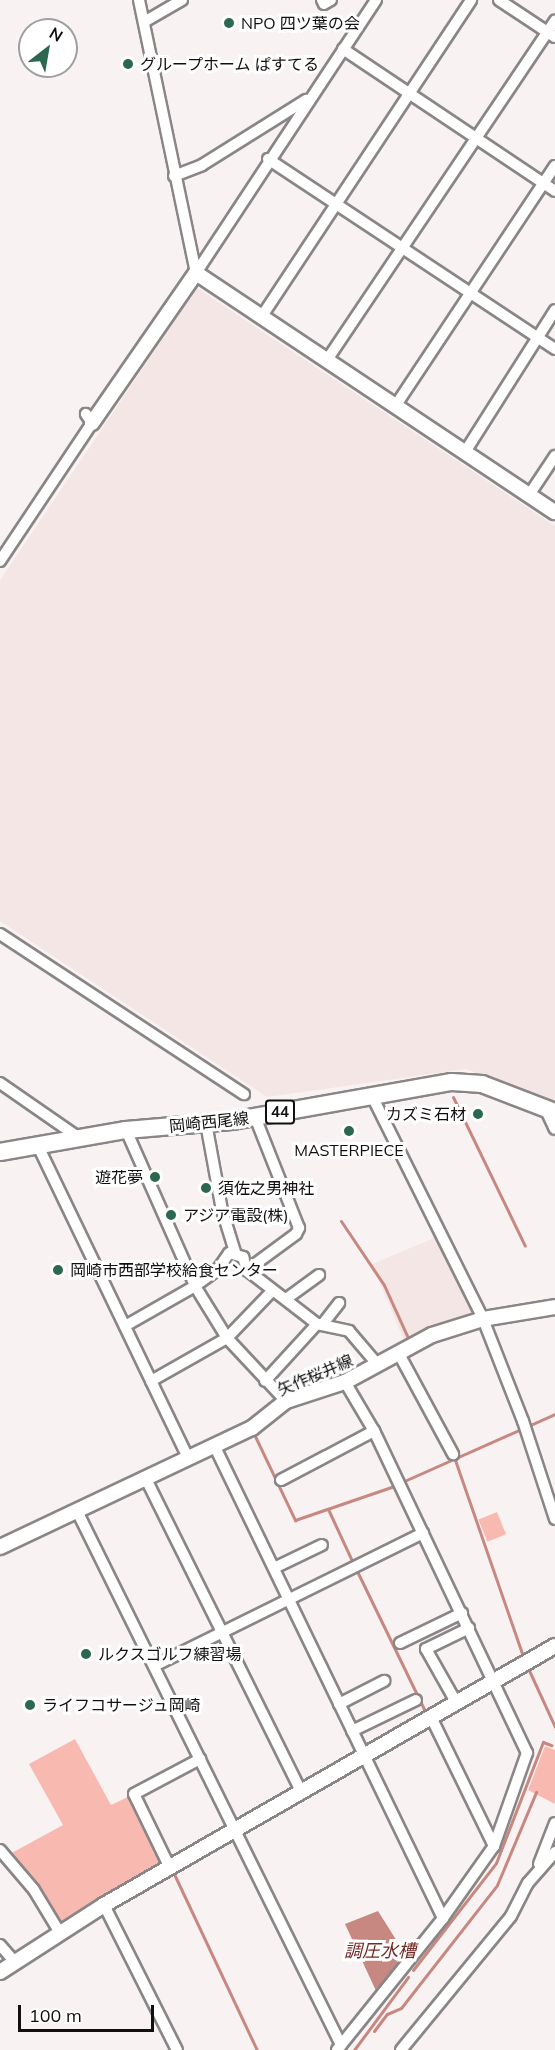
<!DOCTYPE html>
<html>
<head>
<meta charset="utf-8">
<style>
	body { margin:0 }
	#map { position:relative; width:555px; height:2050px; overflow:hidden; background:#f8f3f2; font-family:Mulish,"Noto Sans JP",sans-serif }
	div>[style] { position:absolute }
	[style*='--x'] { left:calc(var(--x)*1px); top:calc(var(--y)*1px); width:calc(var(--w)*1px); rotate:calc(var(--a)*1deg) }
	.built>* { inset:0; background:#f4e6e4; transform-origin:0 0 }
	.green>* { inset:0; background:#f8b9b1; transform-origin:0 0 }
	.water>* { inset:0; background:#c78881 }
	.stream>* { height:3px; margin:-1.5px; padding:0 1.5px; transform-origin:1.5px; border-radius:1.5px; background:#c78881 }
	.roads { filter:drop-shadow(2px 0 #8b8686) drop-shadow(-2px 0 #8b8686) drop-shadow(0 2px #8b8686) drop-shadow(0 -2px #8b8686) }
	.minor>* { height:10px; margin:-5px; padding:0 5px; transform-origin:5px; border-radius:5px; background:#fff }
	.tertiary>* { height:14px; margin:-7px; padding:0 7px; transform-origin:7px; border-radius:7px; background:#fff }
	.primary>* { height:16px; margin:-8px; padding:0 8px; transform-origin:8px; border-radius:8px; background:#fff }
	.dots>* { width:16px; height:16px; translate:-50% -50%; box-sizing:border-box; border:3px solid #fff; border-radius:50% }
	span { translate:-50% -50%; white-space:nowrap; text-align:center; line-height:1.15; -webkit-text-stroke:6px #fff; paint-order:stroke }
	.shield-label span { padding:2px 4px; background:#fff; border:2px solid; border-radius:4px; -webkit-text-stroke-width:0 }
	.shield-label { font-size:15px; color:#110f0f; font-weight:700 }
	.poi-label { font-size:16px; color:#110f0f }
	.left { translate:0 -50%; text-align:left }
	.right { translate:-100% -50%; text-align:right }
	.street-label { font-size:16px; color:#110f0f }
	.water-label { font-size:18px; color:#752824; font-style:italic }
	.north { position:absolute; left:18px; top:18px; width:60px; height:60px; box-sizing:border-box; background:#fff; border:2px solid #a09f9f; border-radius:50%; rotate:31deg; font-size:16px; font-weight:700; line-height:24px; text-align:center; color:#110f0f }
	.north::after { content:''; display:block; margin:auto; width:21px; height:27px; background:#2c6750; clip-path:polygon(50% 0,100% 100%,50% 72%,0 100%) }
	.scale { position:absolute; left:18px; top:2005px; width:136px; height:27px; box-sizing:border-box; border:3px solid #110f0f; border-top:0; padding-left:8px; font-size:18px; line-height:21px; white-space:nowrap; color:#110f0f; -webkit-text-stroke:4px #fff; paint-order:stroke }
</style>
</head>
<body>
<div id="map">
	<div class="built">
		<i style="clip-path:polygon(197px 288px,555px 526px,555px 1101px,466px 1069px,267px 1097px,0 921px,0 580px)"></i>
		<i style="left:441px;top:1235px;width:93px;height:75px;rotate:67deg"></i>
	</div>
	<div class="green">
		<i style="left:497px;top:1512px;width:24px;height:20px;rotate:68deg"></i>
		<i style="clip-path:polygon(75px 1739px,111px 1805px,130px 1796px,164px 1866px,61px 1925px,8px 1855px,63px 1825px,29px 1764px)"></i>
		<i style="clip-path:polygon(545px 1746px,555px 1750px,555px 1804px,528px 1790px)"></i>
	</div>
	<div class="water">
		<i style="clip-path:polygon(378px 1911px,405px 1954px,377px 1993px,345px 1924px)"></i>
	</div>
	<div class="stream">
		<i style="--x:453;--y:1097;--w:165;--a:64.2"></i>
		<i style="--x:341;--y:1221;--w:77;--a:56.1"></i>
		<i style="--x:384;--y:1285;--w:60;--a:65.6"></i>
		<i style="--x:253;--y:1432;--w:98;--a:64.5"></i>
		<i style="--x:295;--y:1520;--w:108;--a:-18.9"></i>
		<i style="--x:454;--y:1457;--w:214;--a:70.9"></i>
		<i style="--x:402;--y:1482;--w:167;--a:-24"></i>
		<i style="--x:328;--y:1509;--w:60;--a:65.2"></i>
		<i style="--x:356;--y:1569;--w:162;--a:64.1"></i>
		<i style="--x:527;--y:1666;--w:67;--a:65.3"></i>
		<i style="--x:175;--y:1876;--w:192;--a:64.8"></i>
		<i style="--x:413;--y:1970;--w:135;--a:-52.2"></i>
		<i style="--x:496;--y:1863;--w:130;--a:-68.8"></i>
		<i style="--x:543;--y:1742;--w:9;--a:21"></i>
		<i style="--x:374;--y:2031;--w:21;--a:-53"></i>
		<i style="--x:387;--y:2014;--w:15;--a:-23"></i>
		<i style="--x:401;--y:2008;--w:156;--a:-52"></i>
		<i style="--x:497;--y:1885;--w:101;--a:-67.2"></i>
		<i style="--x:354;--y:2050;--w:91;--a:-53.5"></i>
	</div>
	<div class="roads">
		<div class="minor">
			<i style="--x:139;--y:0;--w:279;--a:78.2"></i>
			<i style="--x:322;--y:0;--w:4;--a:63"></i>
			<i style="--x:324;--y:4;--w:8;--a:-30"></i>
			<i style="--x:499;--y:0;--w:67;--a:33.5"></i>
			<i style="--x:144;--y:22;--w:44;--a:-30.1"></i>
			<i style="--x:343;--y:49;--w:255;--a:33.8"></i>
			<i style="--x:268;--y:159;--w:344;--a:33.5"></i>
			<i style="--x:174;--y:176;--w:30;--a:-21"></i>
			<i style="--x:202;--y:165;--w:123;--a:-32"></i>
			<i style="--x:196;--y:273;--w:327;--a:-56.6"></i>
			<i style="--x:262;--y:316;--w:379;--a:-56.5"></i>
			<i style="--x:327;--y:360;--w:409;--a:-56.1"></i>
			<i style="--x:396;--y:405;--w:287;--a:-56.4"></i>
			<i style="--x:465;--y:452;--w:168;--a:-57.6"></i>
			<i style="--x:529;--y:495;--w:47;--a:-56.3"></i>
			<i style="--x:0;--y:561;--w:166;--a:-56.3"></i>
			<i style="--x:92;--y:423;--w:11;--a:-124"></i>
			<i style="--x:0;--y:934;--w:292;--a:33.3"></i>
			<i style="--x:0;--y:1083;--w:98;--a:34.7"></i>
			<i style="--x:371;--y:1094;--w:251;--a:63.5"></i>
			<i style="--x:483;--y:1319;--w:110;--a:68.6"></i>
			<i style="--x:523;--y:1421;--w:103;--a:71.9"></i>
			<i style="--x:545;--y:1108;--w:23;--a:65"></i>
			<i style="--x:206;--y:1123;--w:88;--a:79.6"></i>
			<i style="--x:222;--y:1210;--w:44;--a:72.8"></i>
			<i style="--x:126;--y:1130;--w:171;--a:66.1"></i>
			<i style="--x:195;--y:1286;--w:61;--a:58.4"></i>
			<i style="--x:227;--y:1338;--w:86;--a:46.9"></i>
			<i style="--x:38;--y:1146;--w:345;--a:64.3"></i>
			<i style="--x:247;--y:1270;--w:88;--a:37.6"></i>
			<i style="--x:317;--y:1324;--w:77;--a:132.4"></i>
			<i style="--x:286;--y:1299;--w:41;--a:-36"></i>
			<i style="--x:317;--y:1324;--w:33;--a:12"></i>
			<i style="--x:349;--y:1331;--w:45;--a:49.5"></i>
			<i style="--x:322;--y:1325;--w:28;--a:-52"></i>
			<i style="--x:125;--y:1326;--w:81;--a:-29.7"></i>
			<i style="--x:195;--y:1286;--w:29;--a:-36"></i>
			<i style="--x:218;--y:1269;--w:19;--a:-55"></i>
			<i style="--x:229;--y:1253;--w:15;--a:16"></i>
			<i style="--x:243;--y:1257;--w:14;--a:73"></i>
			<i style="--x:247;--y:1270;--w:61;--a:-36.3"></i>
			<i style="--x:296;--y:1234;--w:7;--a:-63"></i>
			<i style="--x:299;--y:1228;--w:119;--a:-111.6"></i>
			<i style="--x:399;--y:1354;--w:114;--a:61.6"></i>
			<i style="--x:151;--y:1381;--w:87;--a:-29.5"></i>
			<i style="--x:227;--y:1338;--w:66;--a:-46.2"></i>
			<i style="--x:214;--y:1445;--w:526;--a:64.17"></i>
			<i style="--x:146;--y:1479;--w:351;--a:63.6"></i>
			<i style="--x:281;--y:1480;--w:105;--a:-27.8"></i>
			<i style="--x:77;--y:1511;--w:596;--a:63.69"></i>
			<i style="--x:274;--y:1568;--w:53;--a:-25.6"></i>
			<i style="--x:400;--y:1643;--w:69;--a:-25.8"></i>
			<i style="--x:156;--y:1665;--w:298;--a:-26.3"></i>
			<i style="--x:456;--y:1702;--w:61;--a:-119.5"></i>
			<i style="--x:426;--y:1649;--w:48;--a:-26"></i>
			<i style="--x:339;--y:1704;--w:51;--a:-27.1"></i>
			<i style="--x:431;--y:1717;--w:144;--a:64"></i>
			<i style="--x:352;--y:1731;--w:71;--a:-25.8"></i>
			<i style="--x:0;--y:1850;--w:52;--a:49.6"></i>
			<i style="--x:34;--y:1890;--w:50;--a:58.8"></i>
			<i style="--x:539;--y:1864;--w:44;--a:-68.7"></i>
			<i style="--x:170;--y:1868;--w:82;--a:-115.9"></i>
			<i style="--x:134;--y:1794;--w:75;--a:-27.9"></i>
			<i style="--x:104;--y:1905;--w:162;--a:63.3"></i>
			<i style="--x:0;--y:1945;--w:20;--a:49"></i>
			<i style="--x:337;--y:2050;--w:169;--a:-51.2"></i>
			<i style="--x:443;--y:1918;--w:88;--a:-54.7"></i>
			<i style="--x:494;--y:1846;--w:99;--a:-70.5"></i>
			<i style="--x:527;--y:1753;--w:357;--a:-115.4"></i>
			<i style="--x:374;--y:1431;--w:57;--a:-120.6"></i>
			<i style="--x:401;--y:2050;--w:173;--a:-50.6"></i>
			<i style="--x:511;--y:1916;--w:37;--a:-63"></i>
			<i style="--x:528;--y:1883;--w:41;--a:-48.9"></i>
		</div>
		<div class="tertiary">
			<i style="--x:92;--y:423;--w:183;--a:-55.3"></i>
			<i style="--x:196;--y:273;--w:431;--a:33.7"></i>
			<i style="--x:0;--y:1547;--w:279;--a:-25.3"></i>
			<i style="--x:252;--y:1428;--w:43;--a:-38.5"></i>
			<i style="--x:286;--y:1401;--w:62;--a:-17.9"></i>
			<i style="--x:345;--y:1382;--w:99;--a:-28.4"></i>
			<i style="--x:432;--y:1335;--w:53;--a:-17.4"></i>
			<i style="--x:483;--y:1319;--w:73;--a:-9.5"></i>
			<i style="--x:0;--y:1972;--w:124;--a:-32.8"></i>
			<i style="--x:104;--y:1905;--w:520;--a:-29.87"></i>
		</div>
		<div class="primary">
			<i style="--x:0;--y:1152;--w:128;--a:-9.9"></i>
			<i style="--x:126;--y:1130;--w:106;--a:-4.9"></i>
			<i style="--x:232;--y:1121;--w:223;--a:-10.1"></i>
			<i style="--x:452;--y:1082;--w:30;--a:4"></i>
			<i style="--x:482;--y:1084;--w:78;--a:21"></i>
		</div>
	</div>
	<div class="dots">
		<i style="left:229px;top:23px;background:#2c6750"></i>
		<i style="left:128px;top:64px;background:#2c6750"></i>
		<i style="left:478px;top:1114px;background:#2c6750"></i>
		<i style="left:349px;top:1131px;background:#2c6750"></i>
		<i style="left:155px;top:1177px;background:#2c6750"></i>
		<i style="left:206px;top:1188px;background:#2c6750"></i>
		<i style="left:171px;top:1215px;background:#2c6750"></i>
		<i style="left:58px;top:1270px;background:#2c6750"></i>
		<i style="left:86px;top:1654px;background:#2c6750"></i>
		<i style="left:30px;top:1705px;background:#2c6750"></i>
	</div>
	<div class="shield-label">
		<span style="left:280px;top:1112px">44</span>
	</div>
	<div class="poi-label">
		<span class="left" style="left:241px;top:23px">NPO 四ツ葉の会</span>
		<span class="left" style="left:140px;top:64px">グループホーム ぱすてる</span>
		<span class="right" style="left:466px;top:1114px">カズミ石材</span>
		<span style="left:349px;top:1150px">MASTERPIECE</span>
		<span class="right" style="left:143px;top:1177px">遊花夢</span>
		<span class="left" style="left:218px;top:1188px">須佐之男神社</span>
		<span class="left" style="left:183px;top:1215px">アジア電設(株)</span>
		<span class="left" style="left:70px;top:1270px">岡崎市西部学校給食センター</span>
		<span class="left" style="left:98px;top:1654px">ルクスゴルフ練習場</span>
		<span class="left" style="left:42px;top:1705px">ライフコサージュ岡崎</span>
	</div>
	<div class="street-label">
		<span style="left:209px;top:1122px;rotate:-6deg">岡崎西尾線</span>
		<span style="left:315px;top:1375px;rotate:-23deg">矢作桜井線</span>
	</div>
	<div class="water-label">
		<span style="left:380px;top:1951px">調圧水槽</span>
	</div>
	<div class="north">N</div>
	<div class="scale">100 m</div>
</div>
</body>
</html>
